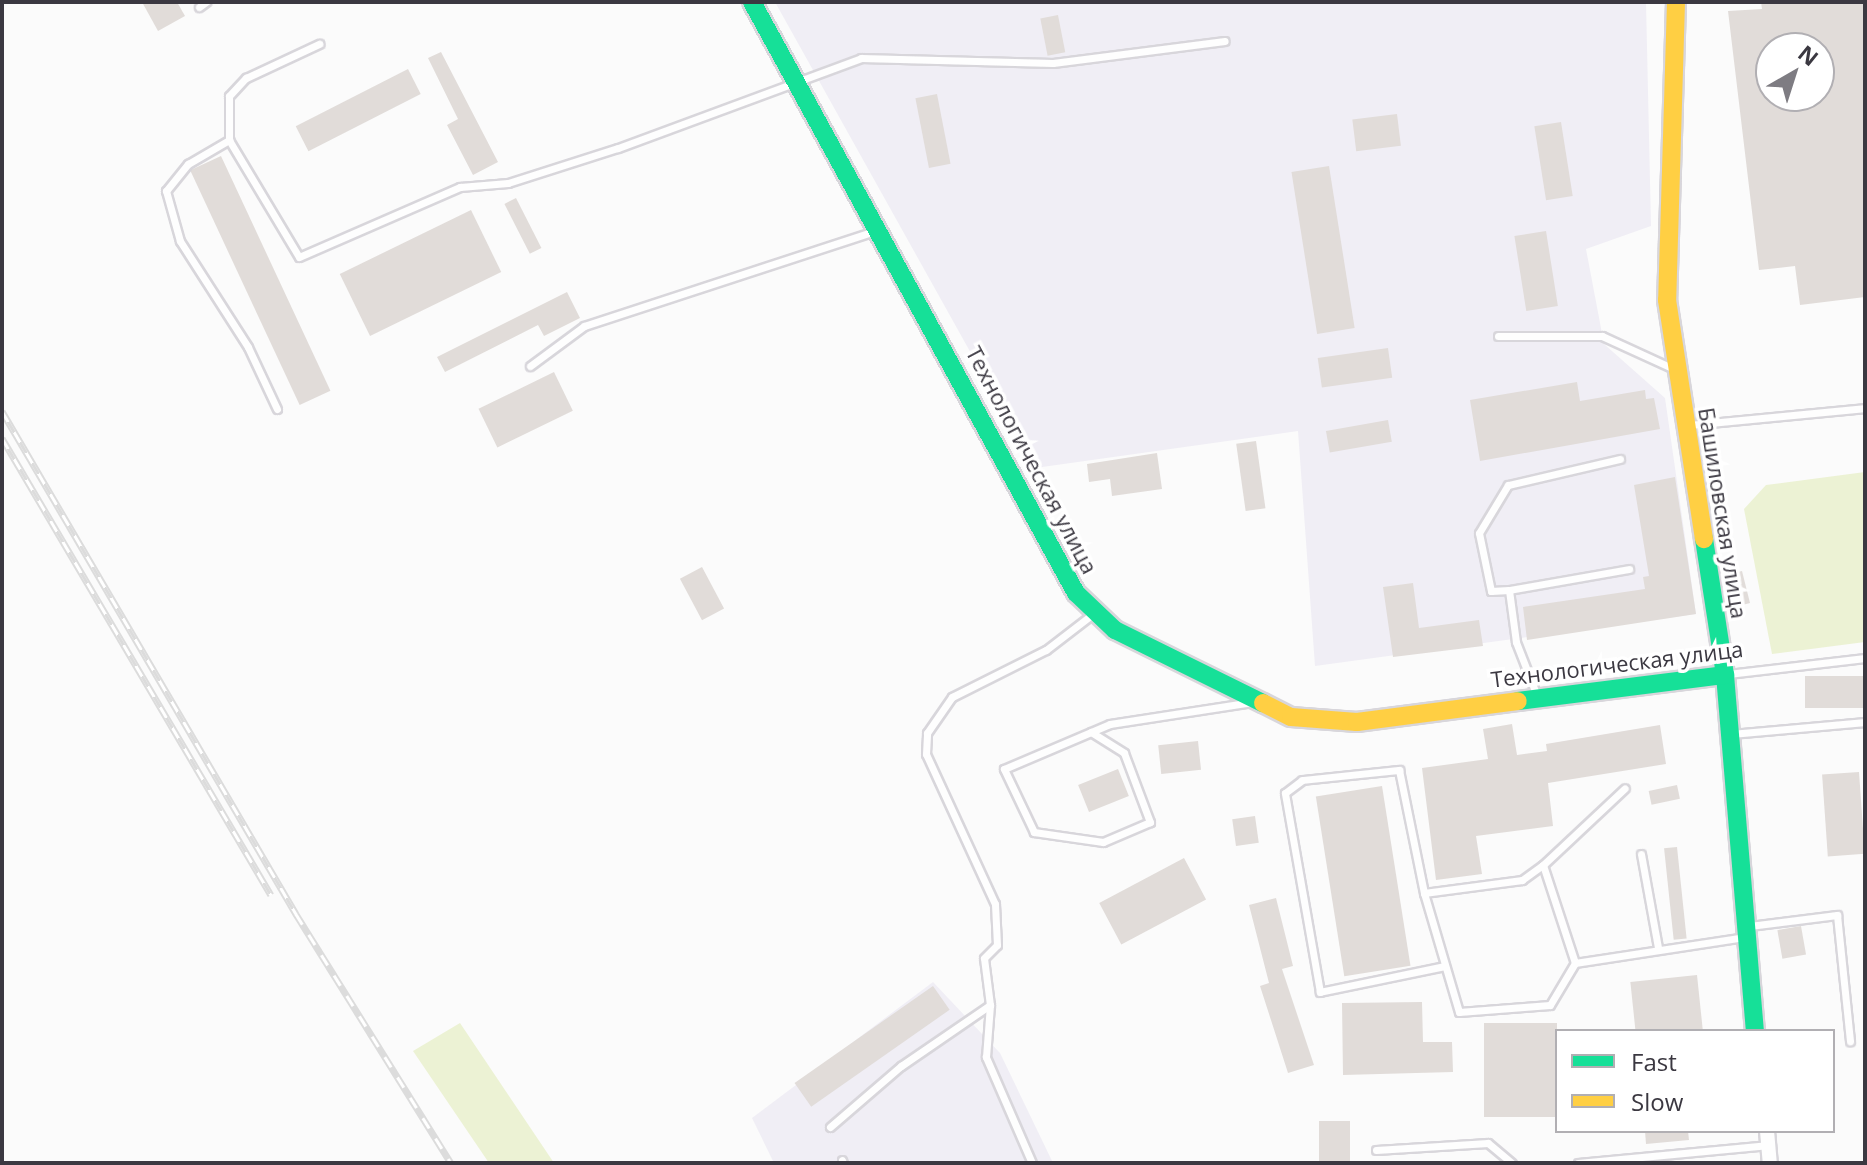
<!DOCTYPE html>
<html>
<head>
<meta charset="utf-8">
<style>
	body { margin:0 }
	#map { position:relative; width:1867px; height:1165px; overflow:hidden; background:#fbfbfb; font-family:"Open Sans",sans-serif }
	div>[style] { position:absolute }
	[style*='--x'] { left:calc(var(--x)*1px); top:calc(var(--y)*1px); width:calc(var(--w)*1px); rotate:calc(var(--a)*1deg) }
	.built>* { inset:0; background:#f0eef5 }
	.green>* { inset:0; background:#ecf2d4 }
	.building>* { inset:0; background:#e1dcd9; transform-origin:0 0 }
	.roads { filter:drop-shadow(2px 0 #d8d6db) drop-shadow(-2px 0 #d8d6db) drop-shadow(0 2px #d8d6db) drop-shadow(0 -2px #d8d6db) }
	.lane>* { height:7px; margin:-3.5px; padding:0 3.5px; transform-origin:3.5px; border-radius:3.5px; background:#fefefe }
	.street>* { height:14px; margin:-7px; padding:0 7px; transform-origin:7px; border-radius:7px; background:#fefefe }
	.fast>* { height:18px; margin:-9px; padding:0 9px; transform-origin:9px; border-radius:9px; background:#16e098 }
	.slow>* { height:18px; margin:-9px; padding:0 9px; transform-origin:9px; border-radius:9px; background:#ffcf43 }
	.rail>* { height:7px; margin-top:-3.5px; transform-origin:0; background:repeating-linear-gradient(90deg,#fff 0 12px,#dcdcdc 0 24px); box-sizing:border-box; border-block:2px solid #dcdcdc }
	span { translate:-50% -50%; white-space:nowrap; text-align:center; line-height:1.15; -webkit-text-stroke:7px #fff; paint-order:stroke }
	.street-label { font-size:22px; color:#3b3841 }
	.frame { position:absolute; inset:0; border:4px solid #3b3841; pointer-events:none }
	.legend { position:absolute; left:1555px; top:1029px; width:280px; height:104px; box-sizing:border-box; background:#fff; border:2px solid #b1afb3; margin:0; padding:10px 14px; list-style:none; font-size:24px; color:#3b3841 }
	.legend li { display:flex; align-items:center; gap:16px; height:40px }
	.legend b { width:40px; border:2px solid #b1afb3 }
	.north { position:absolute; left:1755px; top:32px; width:80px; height:80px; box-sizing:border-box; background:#fff; border:2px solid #b1afb3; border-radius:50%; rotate:39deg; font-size:22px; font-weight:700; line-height:32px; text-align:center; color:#3b3841 }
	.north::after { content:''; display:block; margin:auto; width:28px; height:36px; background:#7e7c82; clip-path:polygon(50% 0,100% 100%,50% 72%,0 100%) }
</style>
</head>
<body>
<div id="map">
	<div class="built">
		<i style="clip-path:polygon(775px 2px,1646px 2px,1651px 226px,1586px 249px,1604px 344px,1665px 398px,1696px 614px,1315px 666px,1298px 431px,1035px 468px)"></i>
		<i style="clip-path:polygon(933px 982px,1000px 1053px,1053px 1163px,774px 1163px,752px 1118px)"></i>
	</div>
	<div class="green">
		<i style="clip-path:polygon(1865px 472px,1865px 642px,1772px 654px,1744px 509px,1766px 485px)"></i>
		<i style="clip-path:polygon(460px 1023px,554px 1163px,489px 1163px,413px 1051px)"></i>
	</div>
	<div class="building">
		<i style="clip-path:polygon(142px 2px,177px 2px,185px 16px,158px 31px)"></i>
		<i style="clip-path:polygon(evenodd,1761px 2px,1865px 2px,1865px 297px,1800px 305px,1795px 266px,1759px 270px,1728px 11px,1762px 9px,1761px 2px,1771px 48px,1819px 48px,1819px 96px,1771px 96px,1771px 48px)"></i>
		<i style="left:1058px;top:15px;width:38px;height:18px;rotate:79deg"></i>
		<i style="clip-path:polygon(441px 52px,498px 162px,473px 175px,447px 125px,458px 119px,428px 58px)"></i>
		<i style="left:408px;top:69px;width:28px;height:126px;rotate:63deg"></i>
		<i style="left:937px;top:94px;width:71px;height:22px;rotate:79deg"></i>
		<i style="left:1397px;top:114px;width:32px;height:45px;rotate:83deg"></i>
		<i style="left:1561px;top:122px;width:75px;height:27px;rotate:81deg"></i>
		<i style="left:221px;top:156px;width:259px;height:34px;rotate:65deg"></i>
		<i style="left:1329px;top:166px;width:164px;height:38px;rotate:81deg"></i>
		<i style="left:516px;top:198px;width:56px;height:13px;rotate:63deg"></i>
		<i style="left:471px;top:210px;width:69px;height:146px;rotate:64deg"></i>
		<i style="left:1546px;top:231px;width:76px;height:32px;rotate:81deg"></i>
		<i style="clip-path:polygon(567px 292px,580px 318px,544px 336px,538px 325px,445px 372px,437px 357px)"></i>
		<i style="left:1388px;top:348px;width:30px;height:71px;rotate:82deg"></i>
		<i style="left:554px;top:372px;width:43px;height:84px;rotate:64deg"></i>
		<i style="clip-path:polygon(1577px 382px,1580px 401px,1645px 390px,1646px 399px,1654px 398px,1660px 429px,1480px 461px,1470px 400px)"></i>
		<i style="left:1388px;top:420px;width:22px;height:63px;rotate:80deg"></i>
		<i style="left:1256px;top:441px;width:68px;height:20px;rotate:82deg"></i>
		<i style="clip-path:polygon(1157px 453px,1162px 489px,1112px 496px,1110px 479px,1089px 482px,1087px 464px)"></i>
		<i style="clip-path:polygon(1675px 477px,1696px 614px,1527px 640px,1523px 607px,1645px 589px,1643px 577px,1649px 576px,1634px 485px)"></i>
		<i style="left:702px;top:567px;width:47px;height:25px;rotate:62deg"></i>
		<i style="left:1742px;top:571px;width:33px;height:11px;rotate:76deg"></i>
		<i style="clip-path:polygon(1413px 583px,1419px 628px,1479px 620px,1483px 646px,1393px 657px,1383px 587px)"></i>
		<i style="left:1865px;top:676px;width:32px;height:60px;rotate:90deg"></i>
		<i style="clip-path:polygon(1512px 724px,1517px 755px,1547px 751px,1546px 744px,1660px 725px,1666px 764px,1548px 783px,1553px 826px,1476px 836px,1482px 874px,1436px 880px,1422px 768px,1488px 759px,1483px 729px)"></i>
		<i style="left:1198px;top:741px;width:29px;height:40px;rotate:84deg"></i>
		<i style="left:1118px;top:769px;width:29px;height:43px;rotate:68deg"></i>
		<i style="left:1859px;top:772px;width:82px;height:37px;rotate:86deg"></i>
		<i style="left:1677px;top:785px;width:14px;height:29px;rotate:78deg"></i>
		<i style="left:1382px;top:786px;width:182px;height:67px;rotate:81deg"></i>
		<i style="left:1255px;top:816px;width:27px;height:23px;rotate:82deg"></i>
		<i style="left:1677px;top:847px;width:92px;height:13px;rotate:84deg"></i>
		<i style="left:1184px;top:858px;width:47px;height:96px;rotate:62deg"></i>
		<i style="clip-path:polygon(1276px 898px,1293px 966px,1282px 969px,1314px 1065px,1288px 1073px,1260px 986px,1269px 983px,1249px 905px)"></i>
		<i style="left:1801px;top:926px;width:29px;height:24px;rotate:80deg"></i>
		<i style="left:1697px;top:975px;width:56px;height:67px;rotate:84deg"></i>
		<i style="left:933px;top:986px;width:29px;height:169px;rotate:55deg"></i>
		<i style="clip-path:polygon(1422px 1002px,1423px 1042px,1452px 1042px,1453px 1072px,1343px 1075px,1342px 1003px)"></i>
		<i style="left:1557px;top:1023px;width:94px;height:73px;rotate:90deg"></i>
		<i style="left:1319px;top:1121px;width:31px;height:42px"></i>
		<i style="clip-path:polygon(1645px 1131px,1688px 1131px,1689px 1140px,1646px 1144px)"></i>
	</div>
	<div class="roads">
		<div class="lane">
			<i style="--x:199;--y:7;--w:9;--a:-36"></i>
			<i style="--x:229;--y:140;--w:136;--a:59.1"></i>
			<i style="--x:299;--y:257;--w:176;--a:-23.5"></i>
			<i style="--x:460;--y:187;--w:48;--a:-4.8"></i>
			<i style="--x:508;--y:183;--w:115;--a:-17.7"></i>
			<i style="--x:618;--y:148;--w:259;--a:-20.3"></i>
			<i style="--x:861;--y:58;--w:192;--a:1.5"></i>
			<i style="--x:1053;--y:63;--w:173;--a:-7.3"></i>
			<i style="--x:1498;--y:336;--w:104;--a:0"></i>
			<i style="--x:1602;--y:336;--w:79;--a:24.6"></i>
			<i style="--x:530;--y:366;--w:67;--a:-36.5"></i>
			<i style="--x:584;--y:326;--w:306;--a:-18.1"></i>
			<i style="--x:277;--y:409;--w:68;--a:-115.1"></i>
			<i style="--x:248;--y:347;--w:126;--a:-122.7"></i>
			<i style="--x:180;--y:241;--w:52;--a:-105.6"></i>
			<i style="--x:166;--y:191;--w:35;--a:-51"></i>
			<i style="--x:188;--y:164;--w:48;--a:-30.3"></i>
			<i style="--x:229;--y:140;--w:44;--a:-90"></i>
			<i style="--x:229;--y:96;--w:25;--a:-47"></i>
			<i style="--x:246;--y:78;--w:81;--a:-25"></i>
			<i style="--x:1690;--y:425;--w:176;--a:-5.5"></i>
			<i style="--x:1509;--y:590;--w:122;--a:-9.9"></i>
			<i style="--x:1728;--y:674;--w:138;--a:-6.7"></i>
			<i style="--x:1537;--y:696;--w:58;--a:-111.3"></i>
			<i style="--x:1516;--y:642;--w:52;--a:-97.7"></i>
			<i style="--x:1509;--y:590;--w:18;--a:177"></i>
			<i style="--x:1491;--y:591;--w:59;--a:-101.7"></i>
			<i style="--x:1479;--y:533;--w:56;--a:-58.9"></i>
			<i style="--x:1508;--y:485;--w:115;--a:-13.1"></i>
			<i style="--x:1091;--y:732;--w:39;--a:32"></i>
			<i style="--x:1124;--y:753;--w:74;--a:69.4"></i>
			<i style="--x:1150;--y:822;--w:51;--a:156.9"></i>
			<i style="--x:1103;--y:842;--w:70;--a:-171.8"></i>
			<i style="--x:1034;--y:832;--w:70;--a:-115.5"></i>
			<i style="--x:1004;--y:769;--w:115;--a:-23"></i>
			<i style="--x:1110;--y:724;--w:144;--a:-8.8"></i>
			<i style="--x:1731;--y:734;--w:135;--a:-5.1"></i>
			<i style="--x:1641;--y:854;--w:96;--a:79.7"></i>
			<i style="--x:1543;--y:865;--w:112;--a:-43.2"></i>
			<i style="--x:1424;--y:893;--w:99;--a:-7.6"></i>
			<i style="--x:1522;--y:880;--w:26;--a:-36"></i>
			<i style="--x:1543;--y:865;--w:103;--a:71.9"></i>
			<i style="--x:1749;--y:926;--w:89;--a:-7.1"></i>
			<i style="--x:1837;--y:915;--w:127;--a:84.1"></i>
			<i style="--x:1445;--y:966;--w:128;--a:168.3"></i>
			<i style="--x:1320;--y:992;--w:202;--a:-100"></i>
			<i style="--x:1285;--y:793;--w:21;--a:-37"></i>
			<i style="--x:1302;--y:780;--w:98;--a:-5.9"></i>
			<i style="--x:1399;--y:770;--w:126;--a:78.5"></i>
			<i style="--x:1424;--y:893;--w:124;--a:73.6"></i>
			<i style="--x:1459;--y:1012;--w:91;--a:-4.4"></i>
			<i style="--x:1550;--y:1005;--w:49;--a:-59.2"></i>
			<i style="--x:1575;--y:963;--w:171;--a:-8.7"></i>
			<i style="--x:830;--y:1127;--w:94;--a:-40.7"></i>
			<i style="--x:901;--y:1066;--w:108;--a:-34.4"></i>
			<i style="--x:1376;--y:1150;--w:112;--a:-3.6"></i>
			<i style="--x:1488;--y:1143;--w:31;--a:40"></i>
			<i style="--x:842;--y:1160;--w:3;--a:72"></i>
			<i style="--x:1032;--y:1163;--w:116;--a:-113.5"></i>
			<i style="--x:986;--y:1057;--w:52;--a:-85.6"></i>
			<i style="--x:990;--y:1005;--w:47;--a:-97.3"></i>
			<i style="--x:984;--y:958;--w:18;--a:-45"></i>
			<i style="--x:997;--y:945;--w:41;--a:-92.8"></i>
			<i style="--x:995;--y:904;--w:165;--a:-114.7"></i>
			<i style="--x:926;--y:754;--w:21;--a:-87"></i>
			<i style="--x:927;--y:733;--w:44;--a:-55.2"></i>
			<i style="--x:952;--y:697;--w:105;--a:-26.6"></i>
			<i style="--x:1046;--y:650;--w:61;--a:-37.6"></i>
			<i style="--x:1578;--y:1163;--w:192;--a:-5.4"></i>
		</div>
		<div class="street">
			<i style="--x:1767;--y:1131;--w:32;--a:85"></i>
		</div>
		<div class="fast">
			<i style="--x:752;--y:2;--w:674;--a:61.27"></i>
			<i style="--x:1076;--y:593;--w:54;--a:43.5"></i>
			<i style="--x:1115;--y:630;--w:165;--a:26.3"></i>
			<i style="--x:1704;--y:539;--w:138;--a:81.2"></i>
			<i style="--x:1725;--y:675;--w:357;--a:85.2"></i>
			<i style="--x:1518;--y:701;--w:209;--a:-7.2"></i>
		</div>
		<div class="slow">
			<i style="--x:1676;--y:2;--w:298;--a:91.7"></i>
			<i style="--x:1667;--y:300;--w:242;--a:81.2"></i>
			<i style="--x:1263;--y:703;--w:31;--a:27"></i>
			<i style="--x:1291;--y:717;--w:66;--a:4.3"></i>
			<i style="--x:1357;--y:722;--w:162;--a:-7.4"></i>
		</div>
	</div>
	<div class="rail">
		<i style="--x:2;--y:411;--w:583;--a:59.69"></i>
		<i style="--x:296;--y:914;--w:293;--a:58.1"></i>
		<i style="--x:2;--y:438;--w:530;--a:59.52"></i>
	</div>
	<div class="street-label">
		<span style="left:1032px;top:460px;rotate:62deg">Технологическая улица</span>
		<span style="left:1723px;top:513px;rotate:81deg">Башиловская улица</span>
		<span style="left:1617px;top:664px;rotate:-7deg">Технологическая улица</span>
	</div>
	<div class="frame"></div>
	<ul class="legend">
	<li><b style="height:10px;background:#16e098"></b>Fast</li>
	<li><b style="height:10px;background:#ffcf43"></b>Slow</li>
	</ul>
	<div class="north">N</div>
</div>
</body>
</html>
